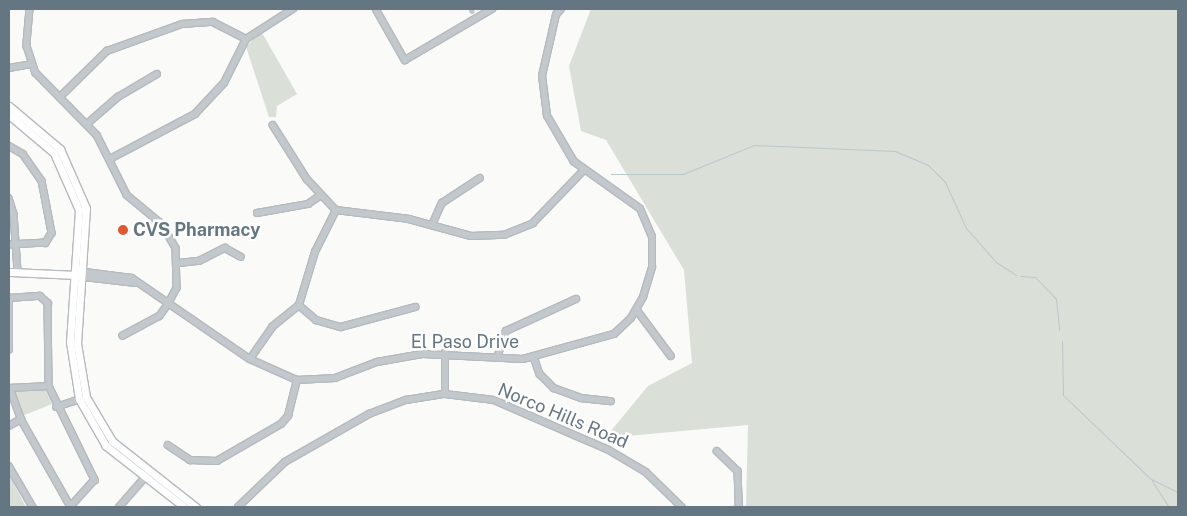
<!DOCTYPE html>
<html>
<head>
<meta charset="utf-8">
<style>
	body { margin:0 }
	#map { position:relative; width:1187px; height:516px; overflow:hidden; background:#fafaf8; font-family:"Public Sans",sans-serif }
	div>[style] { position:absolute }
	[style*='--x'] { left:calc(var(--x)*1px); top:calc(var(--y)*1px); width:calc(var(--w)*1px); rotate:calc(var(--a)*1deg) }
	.green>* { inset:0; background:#dadfd7 }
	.stream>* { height:1px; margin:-0.5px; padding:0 0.5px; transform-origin:0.5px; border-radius:0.5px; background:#bbc7cb }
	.canal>* { height:4.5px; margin:-2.25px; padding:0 2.25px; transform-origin:2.25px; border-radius:2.25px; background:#bbc7cb }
	.roads { filter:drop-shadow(1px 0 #b5babe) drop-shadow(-1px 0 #b5babe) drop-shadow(0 1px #b5babe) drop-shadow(0 -1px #b5babe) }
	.minor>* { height:5.5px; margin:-2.75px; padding:0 2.75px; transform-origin:2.75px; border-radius:2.75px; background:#c3c8cc }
	.major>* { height:7px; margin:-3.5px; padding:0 3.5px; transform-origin:3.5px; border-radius:3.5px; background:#fff }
	.dots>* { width:14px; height:14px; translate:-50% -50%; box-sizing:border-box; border:2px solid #fff; border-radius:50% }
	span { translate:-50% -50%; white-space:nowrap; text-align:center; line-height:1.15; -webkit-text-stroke:5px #fff; paint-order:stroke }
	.poi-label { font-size:18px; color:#657683; font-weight:700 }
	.left { translate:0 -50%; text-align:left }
	.street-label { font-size:18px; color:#657683 }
	.frame { position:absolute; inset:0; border:10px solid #657683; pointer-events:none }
</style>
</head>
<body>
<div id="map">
	<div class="green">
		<i style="clip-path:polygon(591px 9px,1178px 9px,1178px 507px,746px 507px,748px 425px,605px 438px,648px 386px,692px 363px,684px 270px,606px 140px,581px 131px,569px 66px)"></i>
		<i style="clip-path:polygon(261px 31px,297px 94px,277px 106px,276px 117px,269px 117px,246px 47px)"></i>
		<i style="clip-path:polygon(45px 389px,52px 404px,22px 416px,14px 392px)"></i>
		<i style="clip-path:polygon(9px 475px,26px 507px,9px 507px)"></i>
	</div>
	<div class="stream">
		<i style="--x:611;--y:174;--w:72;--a:0"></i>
		<i style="--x:683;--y:174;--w:77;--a:-22.2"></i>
		<i style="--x:754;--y:145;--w:141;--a:2.4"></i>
		<i style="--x:895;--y:151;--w:36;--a:23"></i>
		<i style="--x:928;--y:165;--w:24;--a:45"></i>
		<i style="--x:945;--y:182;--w:51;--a:65.5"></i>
		<i style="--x:966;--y:228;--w:45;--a:48.6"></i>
		<i style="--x:996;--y:262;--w:24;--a:33"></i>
		<i style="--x:1021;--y:276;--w:14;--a:4"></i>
		<i style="--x:1035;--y:277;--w:30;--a:46"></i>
		<i style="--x:1056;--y:299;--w:31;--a:84"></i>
		<i style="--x:1062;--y:341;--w:54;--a:88.9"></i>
		<i style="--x:1063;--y:395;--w:122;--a:43.7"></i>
		<i style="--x:1151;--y:479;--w:30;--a:26"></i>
		<i style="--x:1152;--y:481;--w:31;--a:57"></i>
	</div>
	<div class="canal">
		<i style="--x:471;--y:9;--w:2;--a:63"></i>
	</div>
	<div class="roads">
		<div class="minor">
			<i style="--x:30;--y:9;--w:37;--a:95"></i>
			<i style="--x:27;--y:46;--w:28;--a:72"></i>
			<i style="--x:36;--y:73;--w:87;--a:45.5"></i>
			<i style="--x:97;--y:135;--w:67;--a:63.4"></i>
			<i style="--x:127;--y:195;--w:45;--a:39.6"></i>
			<i style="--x:162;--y:224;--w:28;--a:60"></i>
			<i style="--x:176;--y:248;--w:40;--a:88.6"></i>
			<i style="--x:177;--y:288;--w:19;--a:118"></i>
			<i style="--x:168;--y:305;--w:14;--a:126"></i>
			<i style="--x:160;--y:316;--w:42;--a:151.6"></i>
			<i style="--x:376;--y:9;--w:59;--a:60.4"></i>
			<i style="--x:405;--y:60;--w:101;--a:-30.4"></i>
			<i style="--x:9;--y:68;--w:22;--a:-10"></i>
			<i style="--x:60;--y:97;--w:66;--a:-44.4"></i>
			<i style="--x:107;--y:51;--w:80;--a:-19.8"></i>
			<i style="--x:182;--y:24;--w:31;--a:-4"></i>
			<i style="--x:213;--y:22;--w:37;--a:27"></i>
			<i style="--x:88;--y:123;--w:40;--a:-41"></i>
			<i style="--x:118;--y:97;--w:45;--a:-30.5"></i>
			<i style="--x:273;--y:125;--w:64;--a:57.8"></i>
			<i style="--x:307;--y:179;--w:42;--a:46.9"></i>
			<i style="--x:336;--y:210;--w:74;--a:7"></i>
			<i style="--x:409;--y:219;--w:64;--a:15.3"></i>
			<i style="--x:471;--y:236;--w:33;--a:-2"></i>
			<i style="--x:504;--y:235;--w:31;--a:-22"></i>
			<i style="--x:533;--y:223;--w:74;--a:-46.1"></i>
			<i style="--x:9;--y:146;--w:16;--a:30"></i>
			<i style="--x:23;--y:154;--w:33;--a:55"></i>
			<i style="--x:42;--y:181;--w:53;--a:79.1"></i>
			<i style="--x:52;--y:233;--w:12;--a:121"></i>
			<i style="--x:46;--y:243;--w:37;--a:177"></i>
			<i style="--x:112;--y:158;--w:94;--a:-27.9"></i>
			<i style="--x:195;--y:114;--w:42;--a:-46.9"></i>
			<i style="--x:224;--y:83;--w:49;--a:-63.4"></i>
			<i style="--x:246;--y:39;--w:56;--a:-32.6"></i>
			<i style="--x:9;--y:198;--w:17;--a:73"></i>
			<i style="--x:14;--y:214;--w:57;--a:86"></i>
			<i style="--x:257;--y:213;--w:52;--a:-10"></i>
			<i style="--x:308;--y:204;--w:14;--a:-34"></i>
			<i style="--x:432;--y:225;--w:24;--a:-66"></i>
			<i style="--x:442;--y:203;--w:45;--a:-33.3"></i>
			<i style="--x:179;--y:263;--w:20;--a:-6"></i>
			<i style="--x:199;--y:261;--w:29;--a:-27"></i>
			<i style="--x:225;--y:248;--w:18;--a:29"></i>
			<i style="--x:85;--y:272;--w:47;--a:7.3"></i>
			<i style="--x:132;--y:278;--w:143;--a:34.5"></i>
			<i style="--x:250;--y:359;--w:51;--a:24.1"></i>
			<i style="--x:297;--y:380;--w:38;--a:-3"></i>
			<i style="--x:335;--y:378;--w:45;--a:-20.9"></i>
			<i style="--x:377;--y:362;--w:47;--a:-9.9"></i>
			<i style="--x:423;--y:354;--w:100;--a:2.9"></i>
			<i style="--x:523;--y:359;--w:94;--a:-15.4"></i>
			<i style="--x:614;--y:334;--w:23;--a:-43"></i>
			<i style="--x:631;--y:318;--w:24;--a:-60"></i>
			<i style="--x:643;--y:297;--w:31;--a:-73"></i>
			<i style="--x:652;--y:267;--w:30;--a:-90"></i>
			<i style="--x:652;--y:237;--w:30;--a:-113"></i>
			<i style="--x:640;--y:209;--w:81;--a:-144.5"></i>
			<i style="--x:574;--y:162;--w:53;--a:-120.4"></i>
			<i style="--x:547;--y:116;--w:40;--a:-97.1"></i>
			<i style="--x:542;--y:76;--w:63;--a:-77.1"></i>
			<i style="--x:556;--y:15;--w:8;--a:-50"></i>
			<i style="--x:84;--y:277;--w:52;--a:6.6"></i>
			<i style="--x:9;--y:298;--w:31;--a:-4"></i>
			<i style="--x:40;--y:296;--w:11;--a:41"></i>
			<i style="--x:48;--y:303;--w:83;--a:89.3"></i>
			<i style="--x:49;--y:386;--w:105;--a:63.9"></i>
			<i style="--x:95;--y:480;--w:36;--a:132"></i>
			<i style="--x:299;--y:305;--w:23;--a:41"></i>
			<i style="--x:316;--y:320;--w:26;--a:16"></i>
			<i style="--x:341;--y:327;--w:77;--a:-15.1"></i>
			<i style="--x:637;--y:310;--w:57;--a:53.5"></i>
			<i style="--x:9;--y:350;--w:52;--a:-90"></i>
			<i style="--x:534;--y:357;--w:18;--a:71"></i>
			<i style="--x:540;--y:374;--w:20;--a:45"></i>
			<i style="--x:554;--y:388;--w:29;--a:20"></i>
			<i style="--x:581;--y:398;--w:30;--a:6"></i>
			<i style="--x:497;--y:358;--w:28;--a:-72"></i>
			<i style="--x:506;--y:331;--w:77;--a:-24.6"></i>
			<i style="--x:250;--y:359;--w:39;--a:-55"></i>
			<i style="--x:272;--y:327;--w:35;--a:-39"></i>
			<i style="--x:299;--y:305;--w:55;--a:-73.2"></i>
			<i style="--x:315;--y:252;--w:47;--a:-63.4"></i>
			<i style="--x:9;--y:388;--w:40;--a:-2.9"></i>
			<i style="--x:10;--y:388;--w:33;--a:70"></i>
			<i style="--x:21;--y:419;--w:101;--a:60.4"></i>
			<i style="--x:445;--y:394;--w:41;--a:-90"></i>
			<i style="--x:56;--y:407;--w:32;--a:-18"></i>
			<i style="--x:9;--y:426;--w:14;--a:-30"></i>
			<i style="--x:168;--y:445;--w:27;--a:34"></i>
			<i style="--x:190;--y:460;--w:27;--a:2"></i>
			<i style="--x:217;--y:461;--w:74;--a:-30"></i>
			<i style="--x:281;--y:424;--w:11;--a:-49"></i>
			<i style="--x:288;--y:416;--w:37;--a:-76"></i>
			<i style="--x:717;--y:451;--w:29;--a:44"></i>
			<i style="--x:738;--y:471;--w:36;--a:88"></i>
			<i style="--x:9;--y:466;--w:48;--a:59.7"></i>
			<i style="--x:119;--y:507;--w:43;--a:-48.8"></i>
			<i style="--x:238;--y:507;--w:65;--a:-43.8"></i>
			<i style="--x:285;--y:462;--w:97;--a:-29.7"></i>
			<i style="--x:369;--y:414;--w:40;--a:-21"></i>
			<i style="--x:406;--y:400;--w:39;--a:-9"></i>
			<i style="--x:445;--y:394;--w:49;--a:7"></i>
			<i style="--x:494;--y:400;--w:125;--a:23.5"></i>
			<i style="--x:609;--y:450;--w:43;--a:30.7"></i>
			<i style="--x:646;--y:472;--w:50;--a:44.2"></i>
		</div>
		<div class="major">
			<i style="--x:9;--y:106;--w:67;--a:40.1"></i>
			<i style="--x:60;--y:149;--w:64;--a:66.2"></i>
			<i style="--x:86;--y:208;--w:135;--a:93.8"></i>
			<i style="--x:77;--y:343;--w:55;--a:80.5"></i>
			<i style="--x:86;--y:397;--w:51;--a:59.4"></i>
			<i style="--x:112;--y:441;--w:107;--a:38.2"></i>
			<i style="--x:9;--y:115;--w:59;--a:40.2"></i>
			<i style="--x:54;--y:153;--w:62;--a:66.3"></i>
			<i style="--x:79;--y:210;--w:132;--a:93.9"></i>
			<i style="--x:70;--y:342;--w:58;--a:81"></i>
			<i style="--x:79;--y:399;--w:54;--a:60.1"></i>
			<i style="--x:106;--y:446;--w:99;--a:38"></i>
			<i style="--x:9;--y:272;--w:70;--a:2.5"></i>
		</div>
	</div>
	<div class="dots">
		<i style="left:123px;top:230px;background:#e4572e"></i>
	</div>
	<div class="poi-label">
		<span class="left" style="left:133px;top:230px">CVS Pharmacy</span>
	</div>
	<div class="street-label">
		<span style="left:465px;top:342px">El Paso Drive</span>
		<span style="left:563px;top:416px;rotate:23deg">Norco Hills Road</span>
	</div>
	<div class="frame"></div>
</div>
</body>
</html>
